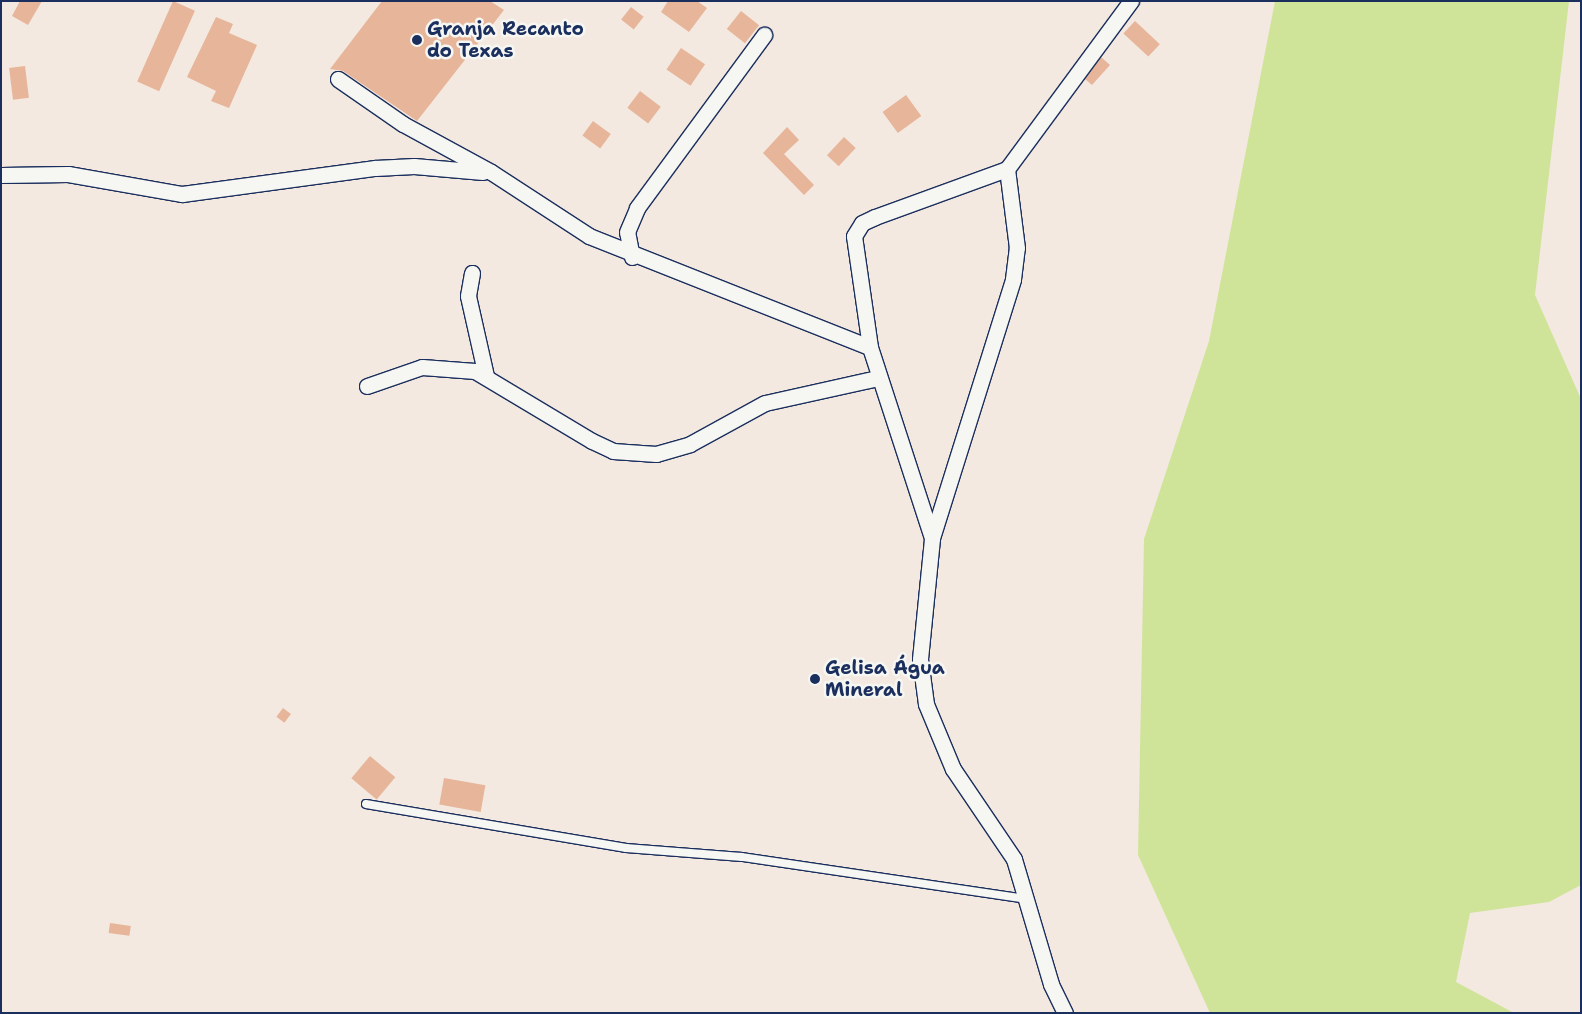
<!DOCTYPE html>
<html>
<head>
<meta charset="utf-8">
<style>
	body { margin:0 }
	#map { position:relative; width:1582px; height:1014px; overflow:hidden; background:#f3e9e0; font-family:"Shantell Sans",sans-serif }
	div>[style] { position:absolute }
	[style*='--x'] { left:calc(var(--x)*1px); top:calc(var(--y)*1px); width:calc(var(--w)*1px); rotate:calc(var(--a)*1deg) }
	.green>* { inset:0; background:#d0e499 }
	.building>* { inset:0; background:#e7b599; transform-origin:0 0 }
	.roads { filter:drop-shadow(1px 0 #1b2f5e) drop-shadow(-1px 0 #1b2f5e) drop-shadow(0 1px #1b2f5e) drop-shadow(0 -1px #1b2f5e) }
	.service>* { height:8px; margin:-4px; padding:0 4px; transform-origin:4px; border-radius:4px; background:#f6f6f2 }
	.minor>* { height:15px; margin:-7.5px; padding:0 7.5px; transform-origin:7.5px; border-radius:7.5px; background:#f6f6f2 }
	.dots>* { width:14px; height:14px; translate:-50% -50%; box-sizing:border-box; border:2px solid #f6f6f2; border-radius:50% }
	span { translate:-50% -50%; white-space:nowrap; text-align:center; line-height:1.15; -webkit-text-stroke:5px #f6f6f2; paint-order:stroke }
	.poi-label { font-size:19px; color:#1b2f5e; font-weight:700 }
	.left { translate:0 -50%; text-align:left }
	.frame { position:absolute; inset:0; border:2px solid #1b2f5e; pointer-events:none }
</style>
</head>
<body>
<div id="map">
	<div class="green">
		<i style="clip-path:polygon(1275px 1px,1569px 1px,1535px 295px,1581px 399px,1581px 885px,1549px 902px,1470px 913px,1456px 982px,1514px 1013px,1210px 1013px,1138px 855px,1144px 539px,1209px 341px)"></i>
	</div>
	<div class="building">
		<i style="clip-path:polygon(20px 1px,42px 1px,28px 25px,12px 16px)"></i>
		<i style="left:173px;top:1px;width:24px;height:88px;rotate:24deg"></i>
		<i style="clip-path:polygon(382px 1px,490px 1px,504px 10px,417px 121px,343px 71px,330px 69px)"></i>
		<i style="clip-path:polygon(668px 1px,697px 1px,707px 8px,689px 32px,661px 12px)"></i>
		<i style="left:631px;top:7px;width:16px;height:16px;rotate:38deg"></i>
		<i style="left:741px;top:11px;width:23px;height:23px;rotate:38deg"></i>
		<i style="clip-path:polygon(216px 17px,233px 24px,229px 33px,257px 45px,229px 108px,211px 101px,216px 91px,187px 77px)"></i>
		<i style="left:1135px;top:21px;width:34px;height:17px;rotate:43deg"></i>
		<i style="left:681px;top:48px;width:29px;height:26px;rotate:34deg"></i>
		<i style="clip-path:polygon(1101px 57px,1110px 65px,1092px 85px,1085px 79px)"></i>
		<i style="left:25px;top:66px;width:32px;height:16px;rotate:83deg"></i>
		<i style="left:640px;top:91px;width:26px;height:21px;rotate:37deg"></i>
		<i style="left:906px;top:95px;width:26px;height:29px;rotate:54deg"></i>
		<i style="left:593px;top:121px;width:22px;height:18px;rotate:36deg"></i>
		<i style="clip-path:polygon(787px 127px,799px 140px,784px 154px,814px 185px,804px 195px,763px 153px)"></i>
		<i style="left:844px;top:137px;width:16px;height:25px;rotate:43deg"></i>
		<i style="left:283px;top:708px;width:10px;height:11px;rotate:37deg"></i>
		<i style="left:370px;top:756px;width:33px;height:29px;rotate:40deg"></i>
		<i style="left:444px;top:778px;width:42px;height:27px;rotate:10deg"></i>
		<i style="left:110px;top:923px;width:21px;height:10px;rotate:8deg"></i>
	</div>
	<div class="roads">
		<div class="service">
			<i style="--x:366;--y:804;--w:264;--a:9.6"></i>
			<i style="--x:626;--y:848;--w:116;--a:4.4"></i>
			<i style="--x:742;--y:857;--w:288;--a:8.4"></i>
		</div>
		<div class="minor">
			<i style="--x:338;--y:79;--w:79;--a:34.7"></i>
			<i style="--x:403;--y:124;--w:100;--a:28.6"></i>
			<i style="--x:491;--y:172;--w:117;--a:33.1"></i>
			<i style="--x:589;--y:236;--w:302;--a:21.6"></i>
			<i style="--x:1;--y:175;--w:67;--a:-0.9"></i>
			<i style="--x:68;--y:174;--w:116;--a:10"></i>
			<i style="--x:182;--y:194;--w:195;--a:-7.7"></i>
			<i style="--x:375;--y:168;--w:39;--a:-3"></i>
			<i style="--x:414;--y:166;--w:69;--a:5"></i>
			<i style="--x:632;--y:257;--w:25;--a:-101"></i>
			<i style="--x:627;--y:232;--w:26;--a:-67"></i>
			<i style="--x:637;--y:208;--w:215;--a:-53.7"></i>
			<i style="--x:472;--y:273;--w:23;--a:100"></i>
			<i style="--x:468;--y:296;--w:82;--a:77.3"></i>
			<i style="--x:367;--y:386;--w:58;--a:-19.1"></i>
			<i style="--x:422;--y:367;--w:53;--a:4.3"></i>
			<i style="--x:475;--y:371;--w:136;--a:30.9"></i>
			<i style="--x:592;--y:441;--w:23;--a:25"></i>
			<i style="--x:613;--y:451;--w:43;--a:4"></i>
			<i style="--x:656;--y:454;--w:35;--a:-16"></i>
			<i style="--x:690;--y:444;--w:85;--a:-28.7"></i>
			<i style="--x:765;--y:403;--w:116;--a:-12.5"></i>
			<i style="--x:932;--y:538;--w:271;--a:-72.6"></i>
			<i style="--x:1013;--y:279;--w:31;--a:-83"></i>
			<i style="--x:1017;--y:248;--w:80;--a:-97.2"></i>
			<i style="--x:1065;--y:1013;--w:32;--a:-116"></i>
			<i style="--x:1051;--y:984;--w:130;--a:-106.5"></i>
			<i style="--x:1014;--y:859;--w:109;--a:-124.1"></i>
			<i style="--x:953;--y:769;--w:70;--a:-112.6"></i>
			<i style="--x:926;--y:704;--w:45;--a:-97.6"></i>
			<i style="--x:920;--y:659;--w:122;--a:-84.3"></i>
			<i style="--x:932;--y:538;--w:201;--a:-108"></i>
			<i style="--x:870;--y:347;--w:112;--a:-98.2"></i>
			<i style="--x:854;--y:236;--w:15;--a:-58"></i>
			<i style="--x:862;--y:223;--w:14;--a:-25"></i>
			<i style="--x:875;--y:217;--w:140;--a:-20"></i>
			<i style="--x:1007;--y:169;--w:209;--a:-53.6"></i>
		</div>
	</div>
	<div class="dots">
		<i style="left:417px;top:40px;background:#1b2f5e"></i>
		<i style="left:815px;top:679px;background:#1b2f5e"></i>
	</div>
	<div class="poi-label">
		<span class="left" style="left:427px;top:40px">Granja Recanto<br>do Texas</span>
		<span class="left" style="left:825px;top:679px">Gelisa Água<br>Mineral</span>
	</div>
	<div class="frame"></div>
</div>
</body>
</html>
